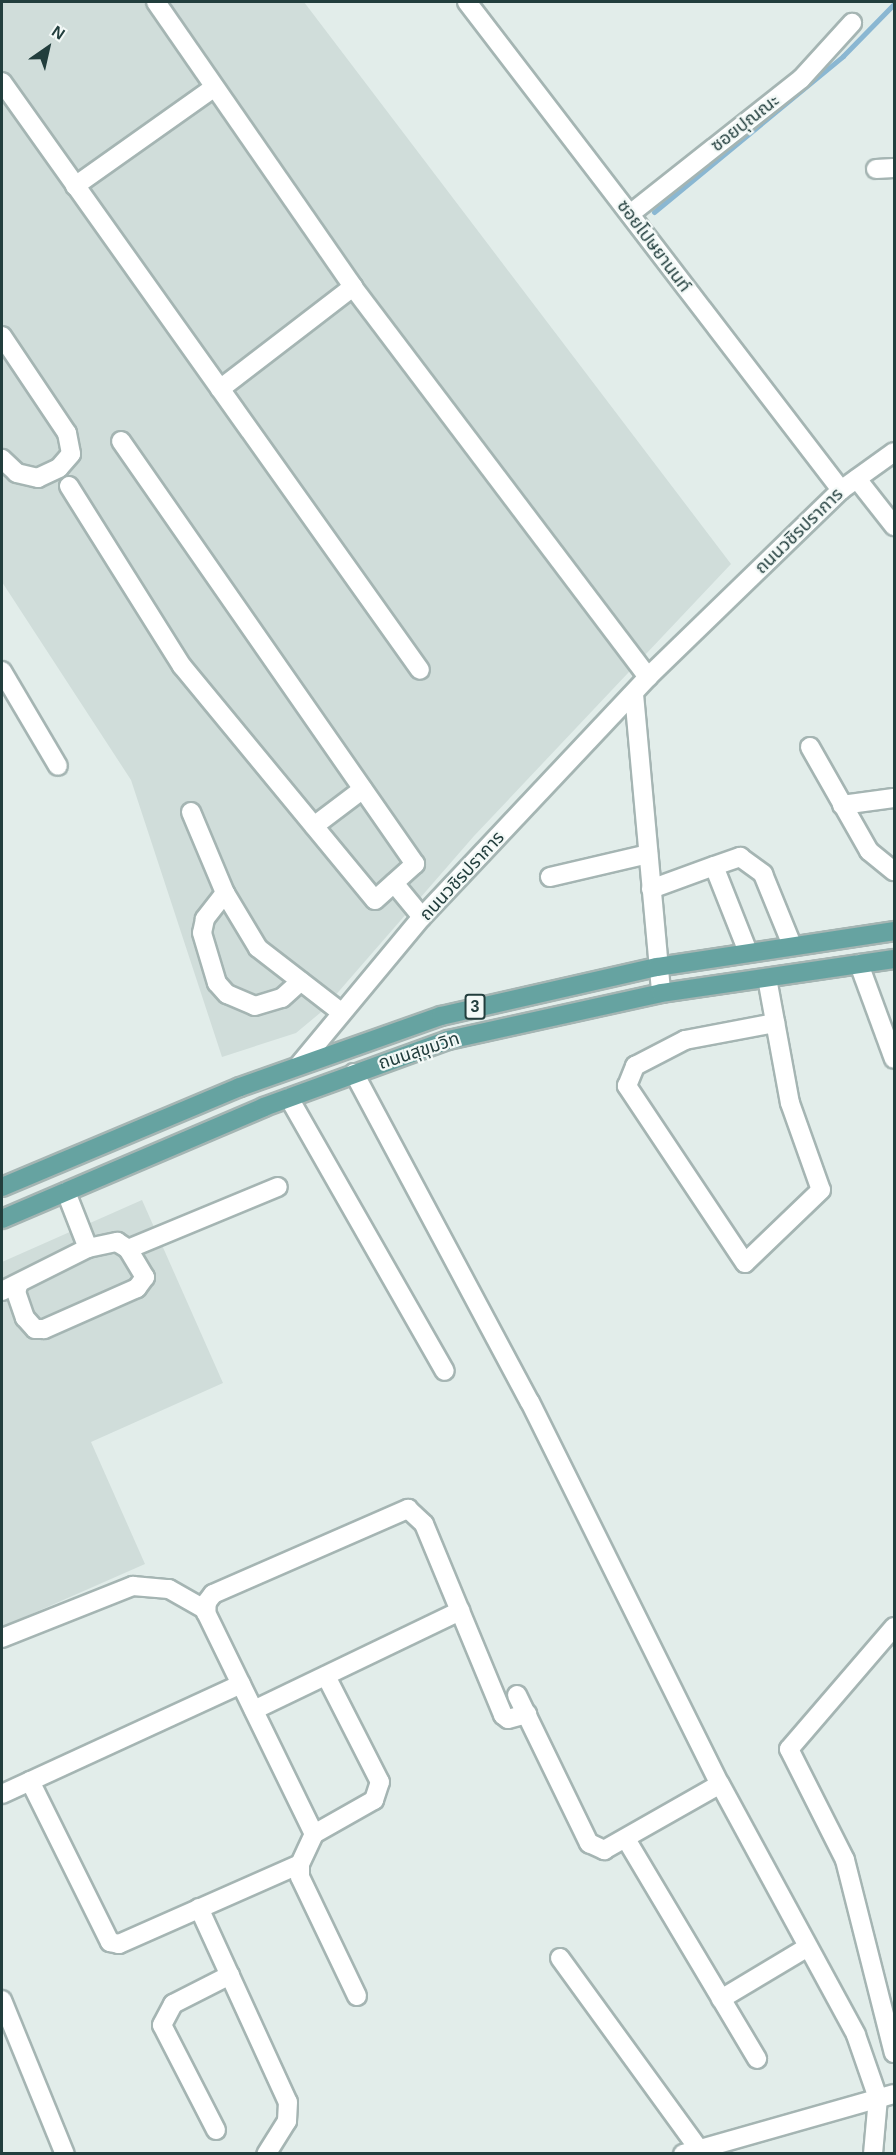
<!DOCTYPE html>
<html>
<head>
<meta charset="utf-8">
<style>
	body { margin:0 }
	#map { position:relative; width:896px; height:2155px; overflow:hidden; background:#e2edea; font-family:Arial,"Noto Sans Thai",sans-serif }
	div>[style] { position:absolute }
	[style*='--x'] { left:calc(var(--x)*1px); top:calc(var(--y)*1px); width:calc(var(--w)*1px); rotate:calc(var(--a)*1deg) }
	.built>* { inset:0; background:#d0ddda }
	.stream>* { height:5px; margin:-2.5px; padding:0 2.5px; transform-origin:2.5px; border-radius:2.5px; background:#8ab7d2 }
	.roads { filter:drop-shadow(2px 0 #a5b5b3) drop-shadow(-2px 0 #a5b5b3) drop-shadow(0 2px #a5b5b3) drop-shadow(0 -2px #a5b5b3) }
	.minor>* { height:18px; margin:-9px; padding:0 9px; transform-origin:9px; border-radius:9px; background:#fff }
	.major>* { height:18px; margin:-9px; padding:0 9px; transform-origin:9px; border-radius:9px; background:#66a3a1 }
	span { translate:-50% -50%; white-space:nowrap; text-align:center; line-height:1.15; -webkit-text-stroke:4.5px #f3f9f7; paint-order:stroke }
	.shield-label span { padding:2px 4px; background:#f3f9f7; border:2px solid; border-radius:4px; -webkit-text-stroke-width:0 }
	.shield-label { font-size:16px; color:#223e3d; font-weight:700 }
	.street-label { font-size:18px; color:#223e3d }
	.frame { position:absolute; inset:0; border:3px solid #223e3d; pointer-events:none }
	.north { position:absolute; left:18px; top:18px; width:60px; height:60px; -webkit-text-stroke:4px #f3f9f7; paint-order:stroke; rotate:34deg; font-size:16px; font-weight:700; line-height:24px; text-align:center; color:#223e3d }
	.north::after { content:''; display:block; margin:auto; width:21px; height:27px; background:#223e3d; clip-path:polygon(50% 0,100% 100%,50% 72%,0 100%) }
</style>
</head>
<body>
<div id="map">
	<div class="built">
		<i style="clip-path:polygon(2px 2px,304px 2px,731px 564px,474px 836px,320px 1013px,296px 1033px,222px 1057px,131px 780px,2px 582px)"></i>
		<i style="clip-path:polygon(142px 1200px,223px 1383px,91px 1442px,145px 1564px,2px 1627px,2px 1262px)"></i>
	</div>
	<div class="stream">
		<i style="--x:654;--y:212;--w:245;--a:-39.5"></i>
		<i style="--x:843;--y:56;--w:73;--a:-45.6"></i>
	</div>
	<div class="roads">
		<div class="minor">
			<i style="--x:156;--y:2;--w:346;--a:55.3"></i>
			<i style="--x:353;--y:287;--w:489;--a:52.9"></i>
			<i style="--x:467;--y:2;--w:615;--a:52.53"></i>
			<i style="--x:2;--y:82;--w:721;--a:54.59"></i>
			<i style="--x:876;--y:169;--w:18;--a:-3"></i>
			<i style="--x:75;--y:186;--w:171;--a:-35.3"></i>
			<i style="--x:630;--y:214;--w:218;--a:-38.3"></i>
			<i style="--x:801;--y:79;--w:76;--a:-47.7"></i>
			<i style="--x:2;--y:336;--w:117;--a:56.2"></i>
			<i style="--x:67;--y:433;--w:21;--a:79"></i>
			<i style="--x:71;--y:454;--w:18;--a:131"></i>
			<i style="--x:59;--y:468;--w:23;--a:155"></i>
			<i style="--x:38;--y:478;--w:22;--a:-167"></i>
			<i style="--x:17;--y:473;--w:21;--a:-137"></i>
			<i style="--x:220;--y:389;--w:168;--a:-37.5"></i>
			<i style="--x:857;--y:479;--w:60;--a:51.8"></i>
			<i style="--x:69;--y:486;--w:213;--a:57.9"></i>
			<i style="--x:182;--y:666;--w:303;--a:50.5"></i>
			<i style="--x:375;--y:900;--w:54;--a:-42"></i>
			<i style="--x:415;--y:864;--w:515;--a:-124.8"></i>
			<i style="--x:2;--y:671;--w:110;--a:59.5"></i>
			<i style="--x:634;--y:694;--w:300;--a:84.8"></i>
			<i style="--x:810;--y:747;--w:120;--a:60.4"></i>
			<i style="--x:869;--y:851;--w:32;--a:39"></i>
			<i style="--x:842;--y:805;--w:52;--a:-7.7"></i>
			<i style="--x:191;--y:812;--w:88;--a:67.2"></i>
			<i style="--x:225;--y:893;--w:64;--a:59"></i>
			<i style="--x:258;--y:948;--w:106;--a:37.7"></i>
			<i style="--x:314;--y:826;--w:61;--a:-37.1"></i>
			<i style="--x:550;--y:877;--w:101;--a:-13.2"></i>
			<i style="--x:394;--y:883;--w:44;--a:50.5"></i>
			<i style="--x:651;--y:889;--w:67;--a:-20.1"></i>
			<i style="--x:225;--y:893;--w:33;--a:128"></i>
			<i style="--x:205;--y:919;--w:14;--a:102"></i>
			<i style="--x:202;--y:933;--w:52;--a:73.3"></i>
			<i style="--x:217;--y:983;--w:15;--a:48"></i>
			<i style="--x:227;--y:994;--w:30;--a:23"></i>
			<i style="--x:255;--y:1006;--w:28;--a:-17"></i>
			<i style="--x:282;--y:998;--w:25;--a:-42"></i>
			<i style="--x:748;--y:952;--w:92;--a:-111.6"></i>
			<i style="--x:714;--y:866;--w:28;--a:-19"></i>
			<i style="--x:740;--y:857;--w:29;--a:36"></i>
			<i style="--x:763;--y:874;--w:77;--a:67.8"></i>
			<i style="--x:859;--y:964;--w:101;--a:69.8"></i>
			<i style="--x:767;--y:978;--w:127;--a:79.6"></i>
			<i style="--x:790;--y:1103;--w:92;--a:70.4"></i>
			<i style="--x:821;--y:1190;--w:105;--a:136.2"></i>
			<i style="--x:745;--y:1263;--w:213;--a:-123.7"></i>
			<i style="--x:627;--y:1086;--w:22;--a:-68"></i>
			<i style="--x:635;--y:1066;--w:56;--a:-27.5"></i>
			<i style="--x:685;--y:1040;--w:92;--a:-10.7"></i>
			<i style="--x:299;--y:1065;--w:192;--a:-50.3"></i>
			<i style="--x:422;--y:917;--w:330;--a:-46.7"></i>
			<i style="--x:648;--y:677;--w:269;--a:-44.1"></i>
			<i style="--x:841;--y:490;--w:65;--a:-35.6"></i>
			<i style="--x:354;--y:1073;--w:373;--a:61.9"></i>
			<i style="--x:530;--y:1402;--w:427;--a:63.6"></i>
			<i style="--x:720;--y:1784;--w:285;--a:61.5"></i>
			<i style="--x:856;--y:2035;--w:67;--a:70.8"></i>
			<i style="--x:878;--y:2098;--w:56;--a:95.1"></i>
			<i style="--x:289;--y:1098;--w:314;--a:60.3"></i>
			<i style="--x:66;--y:1192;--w:60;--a:68.6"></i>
			<i style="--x:128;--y:1249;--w:162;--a:-22.5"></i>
			<i style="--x:2;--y:1291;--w:96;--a:-26.6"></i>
			<i style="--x:88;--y:1248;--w:30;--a:-12"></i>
			<i style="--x:117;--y:1242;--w:13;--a:32"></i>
			<i style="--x:128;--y:1249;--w:33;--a:59"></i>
			<i style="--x:145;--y:1277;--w:14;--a:126"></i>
			<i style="--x:137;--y:1288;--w:102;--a:156.2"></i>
			<i style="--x:44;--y:1329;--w:9;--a:180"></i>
			<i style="--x:35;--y:1329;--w:15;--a:-132"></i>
			<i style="--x:25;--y:1318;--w:28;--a:-109"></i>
			<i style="--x:16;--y:1292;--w:9;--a:-72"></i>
			<i style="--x:894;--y:1627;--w:161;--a:130.7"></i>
			<i style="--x:789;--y:1749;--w:124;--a:63.2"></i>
			<i style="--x:845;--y:1860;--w:199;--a:75.8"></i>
			<i style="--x:2;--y:1638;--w:141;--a:-21.7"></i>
			<i style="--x:133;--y:1586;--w:36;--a:5"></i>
			<i style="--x:169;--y:1589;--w:43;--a:29.6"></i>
			<i style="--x:517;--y:1695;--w:165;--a:64.1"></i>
			<i style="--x:589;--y:1843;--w:17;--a:25"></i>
			<i style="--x:604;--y:1850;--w:133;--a:-29.6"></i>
			<i style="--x:254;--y:1710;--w:229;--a:-25.7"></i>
			<i style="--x:30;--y:1781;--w:180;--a:63.6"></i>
			<i style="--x:110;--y:1942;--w:9;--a:13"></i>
			<i style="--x:119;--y:1944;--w:198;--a:-23.8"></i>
			<i style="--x:2;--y:1794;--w:263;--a:-24.7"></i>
			<i style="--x:314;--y:1834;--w:69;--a:-29.5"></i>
			<i style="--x:374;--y:1800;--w:19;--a:-72"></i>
			<i style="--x:380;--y:1782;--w:119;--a:-117"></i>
			<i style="--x:626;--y:1839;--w:256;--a:59.2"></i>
			<i style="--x:199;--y:1908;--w:213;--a:65.4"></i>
			<i style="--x:288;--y:2102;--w:19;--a:93"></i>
			<i style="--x:287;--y:2121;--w:39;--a:122"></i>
			<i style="--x:560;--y:1958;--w:235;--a:54"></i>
			<i style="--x:357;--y:1996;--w:132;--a:-115.6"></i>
			<i style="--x:300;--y:1877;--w:13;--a:-90"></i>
			<i style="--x:300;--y:1864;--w:33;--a:-65"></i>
			<i style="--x:314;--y:1834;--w:246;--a:-116"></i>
			<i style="--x:206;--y:1613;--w:11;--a:-85"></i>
			<i style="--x:207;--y:1602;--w:10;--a:-53"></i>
			<i style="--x:213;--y:1594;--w:213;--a:-23.6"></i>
			<i style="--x:408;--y:1509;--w:22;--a:43"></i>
			<i style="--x:424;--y:1524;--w:207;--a:67.5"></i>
			<i style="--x:503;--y:1715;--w:6;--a:39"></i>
			<i style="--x:508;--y:1719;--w:20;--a:-15"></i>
			<i style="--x:721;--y:1999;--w:101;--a:-30.9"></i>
			<i style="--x:2;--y:2000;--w:166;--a:67.8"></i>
			<i style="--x:216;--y:2130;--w:118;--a:-117.2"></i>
			<i style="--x:162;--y:2025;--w:24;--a:-62"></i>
			<i style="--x:173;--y:2004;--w:64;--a:-27"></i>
			<i style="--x:683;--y:2154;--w:219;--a:-15.9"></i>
		</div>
		<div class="major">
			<i style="--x:2;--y:1187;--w:258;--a:-22.8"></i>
			<i style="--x:240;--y:1087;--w:213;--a:-19.5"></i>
			<i style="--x:441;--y:1016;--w:221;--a:-12.8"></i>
			<i style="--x:657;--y:967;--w:240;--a:-8.6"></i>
			<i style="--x:2;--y:1219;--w:285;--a:-23.1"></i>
			<i style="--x:264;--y:1107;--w:196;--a:-20"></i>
			<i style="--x:448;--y:1040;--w:218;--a:-12.4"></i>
			<i style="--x:661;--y:993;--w:235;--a:-8.3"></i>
		</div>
	</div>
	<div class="shield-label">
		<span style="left:475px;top:1007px">3</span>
	</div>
	<div class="street-label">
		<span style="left:745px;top:123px;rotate:-38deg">ซอยปุณณะ</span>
		<span style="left:654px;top:246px;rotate:53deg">ซอยโปษยานนท์</span>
		<span style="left:799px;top:531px;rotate:-44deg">ถนนวชิรปราการ</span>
		<span style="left:462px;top:876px;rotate:-47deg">ถนนวชิรปราการ</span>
		<span style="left:419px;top:1051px;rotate:-18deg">ถนนสุขุมวิท</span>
	</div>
	<div class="frame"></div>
	<div class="north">N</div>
</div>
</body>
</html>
